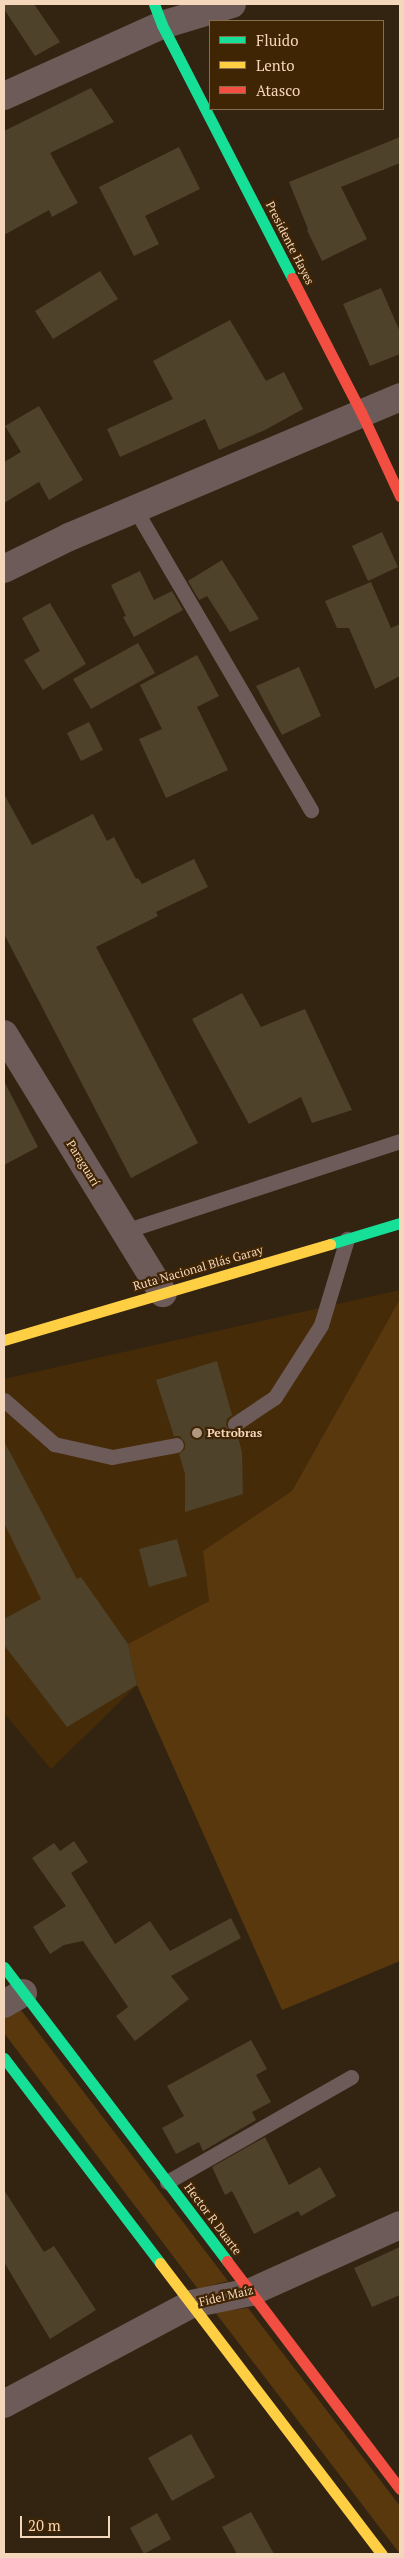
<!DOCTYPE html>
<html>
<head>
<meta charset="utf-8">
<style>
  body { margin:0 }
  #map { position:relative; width:404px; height:2558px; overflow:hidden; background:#332412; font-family:"PT Serif",serif }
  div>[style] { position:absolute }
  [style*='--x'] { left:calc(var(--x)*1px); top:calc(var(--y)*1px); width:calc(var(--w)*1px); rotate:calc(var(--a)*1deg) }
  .built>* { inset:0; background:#462b08 }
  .green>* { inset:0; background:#5a380e }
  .building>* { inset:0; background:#4e422a }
  .lane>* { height:15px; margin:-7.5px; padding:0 7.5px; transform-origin:7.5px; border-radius:7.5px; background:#6d5b59 }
  .street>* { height:28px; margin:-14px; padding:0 14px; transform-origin:14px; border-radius:14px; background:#6d5b59 }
  .fast>* { height:11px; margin:-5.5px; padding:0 5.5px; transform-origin:5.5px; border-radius:5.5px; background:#16e098 }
  .slow>* { height:11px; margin:-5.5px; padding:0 5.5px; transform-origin:5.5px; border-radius:5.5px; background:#ffcf43 }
  .jam>* { height:11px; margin:-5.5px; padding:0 5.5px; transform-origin:5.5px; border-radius:5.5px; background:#f24e42 }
  .dots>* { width:14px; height:14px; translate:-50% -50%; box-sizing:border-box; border:2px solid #402505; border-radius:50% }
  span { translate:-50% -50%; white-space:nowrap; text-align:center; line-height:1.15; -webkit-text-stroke:4.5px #402505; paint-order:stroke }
  .street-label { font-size:12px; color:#f4d7bb }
  .poi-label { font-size:12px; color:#f4d7bb; font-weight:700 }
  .left { translate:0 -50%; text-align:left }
  .frame { position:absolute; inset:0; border:5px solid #f4d7bb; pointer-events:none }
  .legend { position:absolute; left:209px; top:20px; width:175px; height:90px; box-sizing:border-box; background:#402505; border:1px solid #886c4e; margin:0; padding:6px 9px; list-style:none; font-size:15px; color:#f4d7bb }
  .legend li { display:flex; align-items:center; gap:10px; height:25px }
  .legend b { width:25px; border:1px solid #886c4e }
  .scale { position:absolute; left:20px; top:2516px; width:90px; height:22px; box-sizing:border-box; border:2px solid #f4d7bb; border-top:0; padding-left:6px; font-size:15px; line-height:18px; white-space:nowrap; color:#f4d7bb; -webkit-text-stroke:4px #402505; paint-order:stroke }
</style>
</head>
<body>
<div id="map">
  <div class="built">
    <i style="clip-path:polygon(400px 1290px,400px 1299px,292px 1491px,203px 1551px,209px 1601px,128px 1644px,137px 1685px,51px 1769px,4px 1713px,4px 1379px)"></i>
  </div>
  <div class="green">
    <i style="clip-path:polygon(400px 1299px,400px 1961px,282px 2010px,137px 1685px,128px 1644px,209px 1601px,203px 1551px,292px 1491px)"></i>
    <i style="clip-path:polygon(21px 2010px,228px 2281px,198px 2289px,4px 2033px,4px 2018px)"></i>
    <i style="clip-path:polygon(248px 2308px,400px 2506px,400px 2554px,215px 2312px)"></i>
  </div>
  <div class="building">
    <i style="clip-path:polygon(4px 4px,34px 4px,60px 42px,35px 56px,4px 9px)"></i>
    <i style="clip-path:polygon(91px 88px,114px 122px,50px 153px,78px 203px,52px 217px,49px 210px,4px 235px,4px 131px)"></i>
    <i style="clip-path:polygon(400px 137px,400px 163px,341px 187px,367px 239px,322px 261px,307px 230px,308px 229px,289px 182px)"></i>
    <i style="clip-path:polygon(179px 147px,200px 189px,145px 216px,159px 244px,134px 256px,99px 187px)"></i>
    <i style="clip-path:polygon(100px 271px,118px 299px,53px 339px,35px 311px)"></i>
    <i style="clip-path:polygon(381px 288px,400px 332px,400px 354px,370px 366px,343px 304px)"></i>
    <i style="clip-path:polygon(230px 320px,266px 381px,284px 372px,303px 409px,265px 430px,219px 450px,205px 419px,120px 457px,107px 429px,173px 399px,153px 361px)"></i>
    <i style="clip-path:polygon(39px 406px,83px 480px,49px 500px,39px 482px,4px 503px,4px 462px,21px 452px,5px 426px)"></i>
    <i style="clip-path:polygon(382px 532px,398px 567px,368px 581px,352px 546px)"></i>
    <i style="clip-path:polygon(222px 560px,259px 619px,230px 632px,207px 596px,199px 600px,188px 581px)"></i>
    <i style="clip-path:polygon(140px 571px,154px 600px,172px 591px,183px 610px,134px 637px,123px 617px,126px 616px,111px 585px)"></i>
    <i style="clip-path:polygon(371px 582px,391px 628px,400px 624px,400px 676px,375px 689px,349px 628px,337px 628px,325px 601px)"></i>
    <i style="clip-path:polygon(50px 603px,86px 664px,43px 690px,24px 660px,40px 651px,22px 618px)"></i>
    <i style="clip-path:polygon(138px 643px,155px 673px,91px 709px,73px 679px)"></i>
    <i style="clip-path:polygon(197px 655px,219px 696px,197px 707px,228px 770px,166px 798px,139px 739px,162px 729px,140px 685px)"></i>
    <i style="clip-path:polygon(299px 667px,321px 716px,282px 735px,256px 686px)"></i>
    <i style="clip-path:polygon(89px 722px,103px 750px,81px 761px,67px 733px)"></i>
    <i style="clip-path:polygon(4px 794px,32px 845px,93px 814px,107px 841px,114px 837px,136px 879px,138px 878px,142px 884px,194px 859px,208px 887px,156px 912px,158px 916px,96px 947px,198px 1143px,131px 1178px,4px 934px)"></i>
    <i style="clip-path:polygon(242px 993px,261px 1027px,305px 1009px,352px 1110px,312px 1123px,301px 1097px,249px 1124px,192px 1019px)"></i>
    <i style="clip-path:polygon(4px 1081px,38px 1147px,4px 1165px)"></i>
    <i style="clip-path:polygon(217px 1361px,232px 1415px,227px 1419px,226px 1425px,230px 1432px,237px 1433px,242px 1452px,243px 1494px,185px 1512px,185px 1474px,179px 1454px,185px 1449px,185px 1443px,180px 1436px,174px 1436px,156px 1380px)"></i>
    <i style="clip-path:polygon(4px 1441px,77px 1579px,81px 1577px,128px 1644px,137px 1685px,67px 1727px,4px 1645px,4px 1619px,41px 1599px,4px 1523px)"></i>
    <i style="clip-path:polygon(177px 1539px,187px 1576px,149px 1587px,139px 1549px)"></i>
    <i style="clip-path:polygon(74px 1841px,88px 1862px,71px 1873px,115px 1944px,150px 1921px,170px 1951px,231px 1918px,241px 1938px,171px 1976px,189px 1999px,135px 2041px,116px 2016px,128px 2007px,83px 1941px,64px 1945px,50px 1954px,33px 1927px,66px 1906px,32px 1858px,54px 1843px,60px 1851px)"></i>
    <i style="clip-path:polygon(251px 2040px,267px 2069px,256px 2075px,271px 2102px,252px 2112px,256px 2120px,203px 2151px,199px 2142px,176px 2154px,162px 2128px,184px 2116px,167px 2086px)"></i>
    <i style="clip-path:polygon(265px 2137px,289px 2185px,320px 2167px,336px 2196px,301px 2216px,298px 2211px,254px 2234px,232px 2191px,225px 2195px,212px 2167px)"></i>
    <i style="clip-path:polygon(4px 2190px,44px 2252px,54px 2246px,96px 2310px,50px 2339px,4px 2262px)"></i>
    <i style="clip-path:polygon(400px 2247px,400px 2295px,372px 2307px,354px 2268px)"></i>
    <i style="clip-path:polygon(191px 2434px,215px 2477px,172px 2501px,148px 2458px)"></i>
    <i style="clip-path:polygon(251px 2512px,274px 2554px,237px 2554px,222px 2527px)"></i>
    <i style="clip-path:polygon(157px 2513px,171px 2539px,144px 2554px,130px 2528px)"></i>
  </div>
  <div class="lane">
    <i style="--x:135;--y:509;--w:349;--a:59.7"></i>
    <i style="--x:125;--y:1231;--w:289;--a:-18.1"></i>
    <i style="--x:4;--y:1400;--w:67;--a:41.3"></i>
    <i style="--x:54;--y:1444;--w:59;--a:12.6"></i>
    <i style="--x:112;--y:1457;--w:65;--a:-10.6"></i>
    <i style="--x:235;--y:1424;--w:48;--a:-34"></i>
    <i style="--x:275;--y:1397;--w:85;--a:-57.4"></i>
    <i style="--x:321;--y:1325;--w:90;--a:-73.2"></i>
    <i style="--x:167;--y:2182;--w:212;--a:-29.7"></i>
  </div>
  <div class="street">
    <i style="--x:4;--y:96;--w:173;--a:-24.2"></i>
    <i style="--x:162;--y:25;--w:73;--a:-16.7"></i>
    <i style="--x:4;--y:569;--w:72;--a:-26.2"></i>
    <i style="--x:69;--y:537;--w:359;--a:-22.9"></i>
    <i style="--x:4;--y:1034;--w:304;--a:58.5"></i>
    <i style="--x:4;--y:2004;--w:22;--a:-30"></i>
    <i style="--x:4;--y:2404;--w:212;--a:-28.1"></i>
    <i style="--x:191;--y:2304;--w:61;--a:-11.3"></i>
    <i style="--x:251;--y:2292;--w:163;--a:-24.2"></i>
  </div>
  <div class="fast">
    <i style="--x:154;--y:4;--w:22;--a:69"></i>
    <i style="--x:162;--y:25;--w:284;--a:62.8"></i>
    <i style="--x:330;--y:1244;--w:73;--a:-16.7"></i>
    <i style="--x:4;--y:1967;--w:369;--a:52.8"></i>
    <i style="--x:4;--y:2058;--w:258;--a:52.7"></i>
  </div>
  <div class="slow">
    <i style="--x:4;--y:1340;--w:340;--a:-16.4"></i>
    <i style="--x:160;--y:2263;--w:366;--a:52.7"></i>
  </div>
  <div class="jam">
    <i style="--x:292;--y:278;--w:151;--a:62.8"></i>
    <i style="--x:361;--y:412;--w:93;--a:65.1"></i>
    <i style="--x:227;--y:2261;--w:286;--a:52.8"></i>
  </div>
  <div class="dots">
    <i style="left:197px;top:1433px;background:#b09880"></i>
  </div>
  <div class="street-label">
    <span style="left:290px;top:243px;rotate:63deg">Presidente Hayes</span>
    <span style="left:83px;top:1163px;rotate:58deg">Paraguarí</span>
    <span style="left:198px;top:1268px;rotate:-16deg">Ruta Nacional Blás Garay</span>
    <span style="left:213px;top:2219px;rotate:53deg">Hector R Duarte</span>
    <span style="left:226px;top:2296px;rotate:-13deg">Fidel Maíz</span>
  </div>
  <div class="poi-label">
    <span class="left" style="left:207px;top:1433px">Petrobras</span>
  </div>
  <div class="frame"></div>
  <ul class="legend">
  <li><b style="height:6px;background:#16e098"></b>Fluido</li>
  <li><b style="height:6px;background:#ffcf43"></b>Lento</li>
  <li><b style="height:6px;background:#f24e42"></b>Atasco</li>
  </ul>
  <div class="scale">20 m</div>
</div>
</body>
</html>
